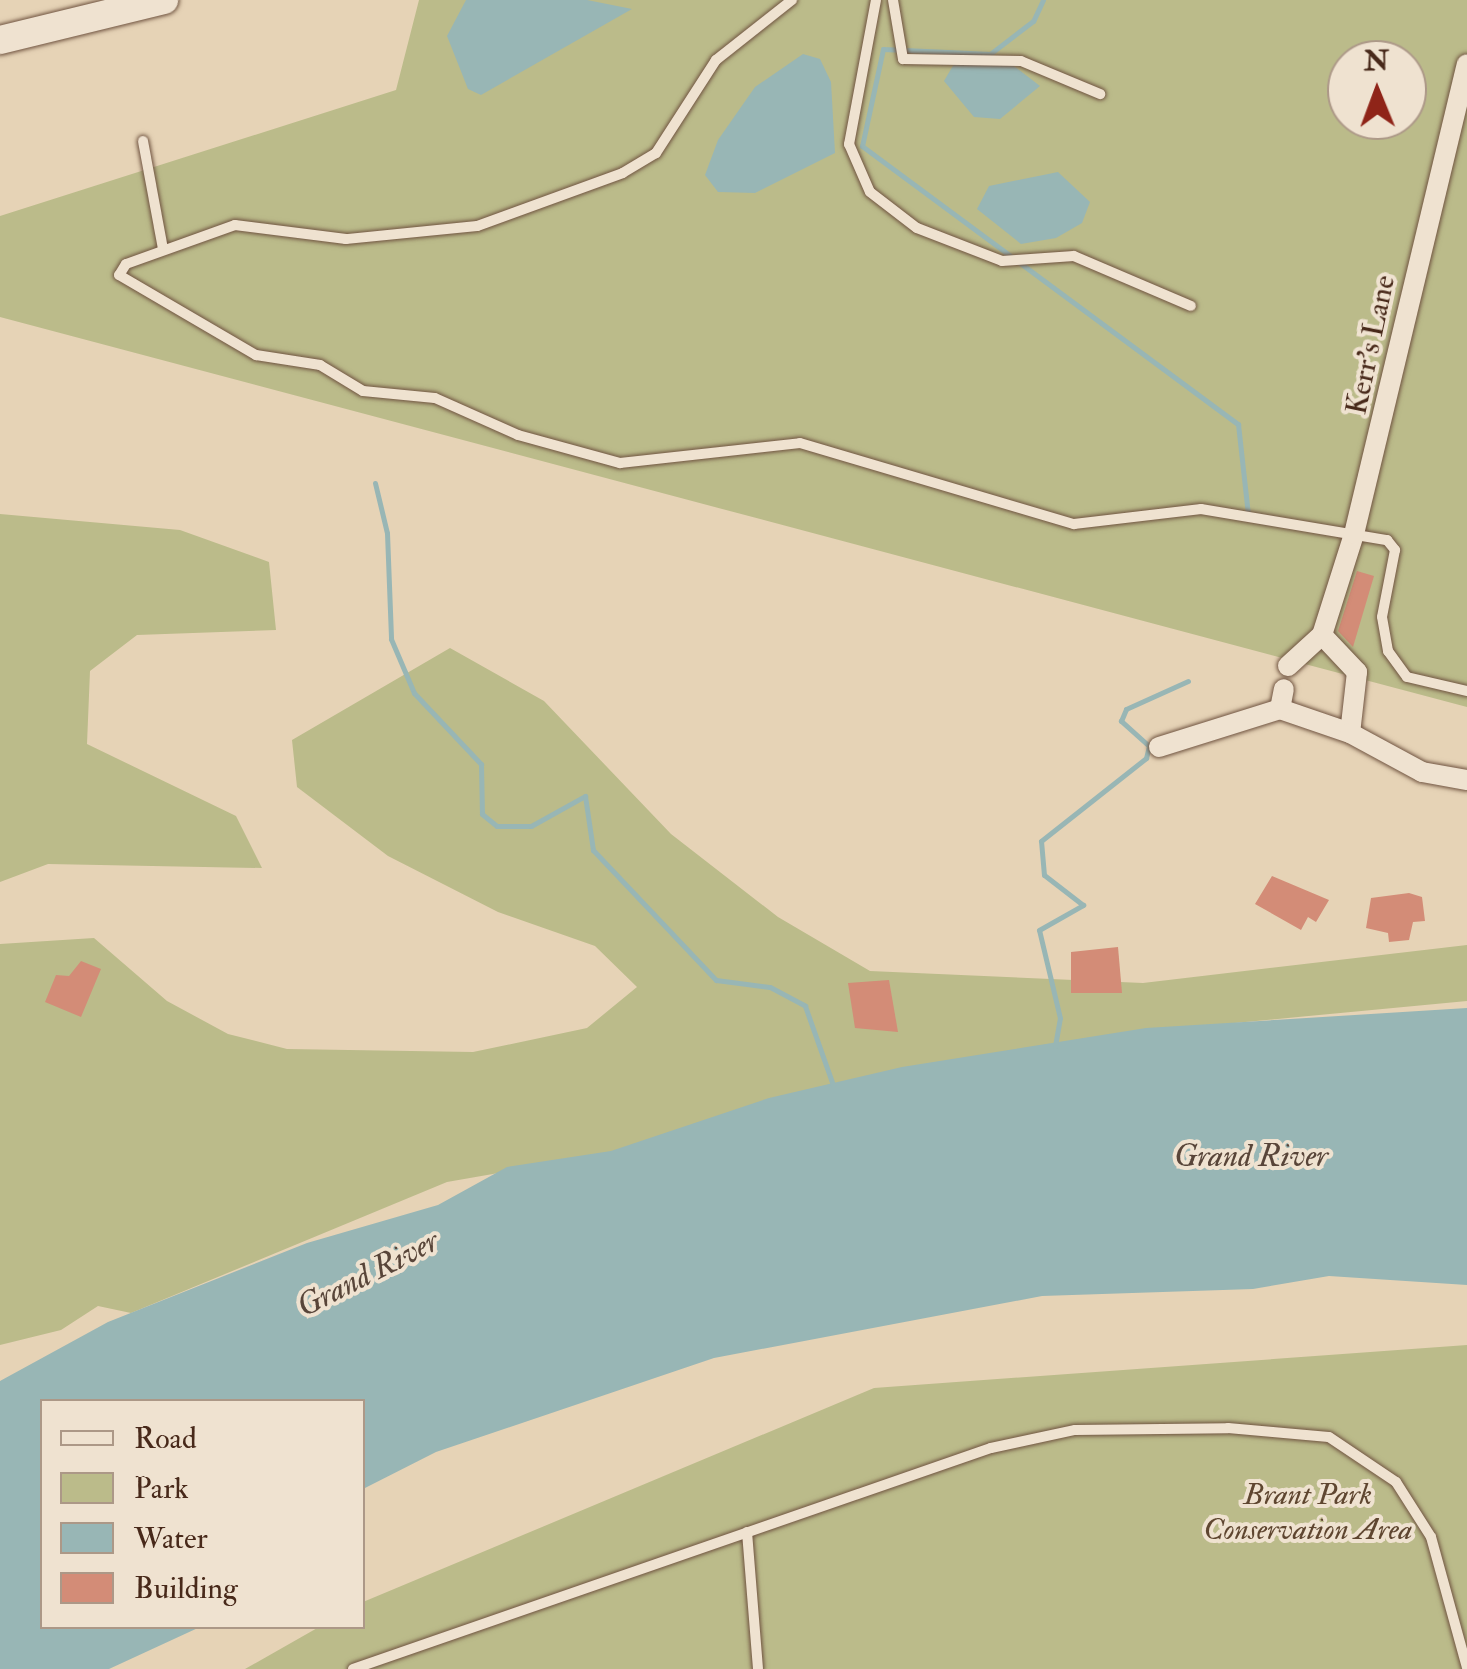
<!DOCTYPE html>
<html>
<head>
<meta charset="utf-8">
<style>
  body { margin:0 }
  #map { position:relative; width:1467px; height:1669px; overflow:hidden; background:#e6d3b6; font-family:"IM FELL Double Pica",serif }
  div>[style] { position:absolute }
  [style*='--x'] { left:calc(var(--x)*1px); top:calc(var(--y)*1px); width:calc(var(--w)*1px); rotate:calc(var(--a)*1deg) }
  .green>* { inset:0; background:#bbbb8a }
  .water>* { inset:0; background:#98b6b5 }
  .stream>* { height:5px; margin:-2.5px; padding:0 2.5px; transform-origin:2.5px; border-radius:2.5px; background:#98b6b5 }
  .building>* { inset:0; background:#d38c77 }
  .roads { filter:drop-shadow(0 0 2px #705441) drop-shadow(0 0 2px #705441) }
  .lane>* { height:10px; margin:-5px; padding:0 5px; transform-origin:5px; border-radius:5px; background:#efe2d0 }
  .street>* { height:20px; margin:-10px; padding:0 10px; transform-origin:10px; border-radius:10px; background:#efe2d0 }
  .secondary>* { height:28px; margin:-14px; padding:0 14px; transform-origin:14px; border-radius:14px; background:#efe2d0 }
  span { translate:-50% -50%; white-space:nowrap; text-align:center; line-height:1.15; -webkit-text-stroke:8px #efe2d0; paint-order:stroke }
  .street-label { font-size:30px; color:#48291a }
  .park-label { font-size:30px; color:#5f4630; font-style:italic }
  .water-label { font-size:32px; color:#584539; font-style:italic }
  .legend { position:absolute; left:40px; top:1399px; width:325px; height:230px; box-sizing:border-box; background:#efe2d0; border:2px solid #ac9887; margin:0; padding:12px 18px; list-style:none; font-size:30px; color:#48291a }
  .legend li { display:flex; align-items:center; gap:20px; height:50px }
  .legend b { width:50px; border:2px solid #ac9887 }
  .north { position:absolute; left:1327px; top:40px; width:100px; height:100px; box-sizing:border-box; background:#efe2d0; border:2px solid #ac9887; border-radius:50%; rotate:359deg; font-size:28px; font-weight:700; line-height:40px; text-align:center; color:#48291a }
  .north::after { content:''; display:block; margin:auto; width:35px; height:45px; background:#8f2418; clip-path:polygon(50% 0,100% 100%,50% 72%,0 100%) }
</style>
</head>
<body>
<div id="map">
  <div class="green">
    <i style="clip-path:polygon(evenodd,419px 0,1467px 0,1467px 707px,0 317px,0 216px,396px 90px,419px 0,1347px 60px,1407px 60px,1407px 120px,1347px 120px,1347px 60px)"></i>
    <i style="clip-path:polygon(0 514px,180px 530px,269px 562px,276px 630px,137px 635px,90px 671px,87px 744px,236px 816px,262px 868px,48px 864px,0 882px)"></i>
    <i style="clip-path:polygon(450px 648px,544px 701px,671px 834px,778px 917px,870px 971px,1143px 983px,1467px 945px,1467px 1001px,1203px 1026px,830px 1088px,629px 1150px,447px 1182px,131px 1313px,98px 1306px,61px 1330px,0 1345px,0 944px,94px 938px,167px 1001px,228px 1034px,287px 1049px,473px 1052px,587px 1028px,637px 987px,595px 946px,498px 912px,388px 856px,297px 787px,292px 740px)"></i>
    <i style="clip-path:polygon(1467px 1345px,1467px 1669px,245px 1669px,319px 1627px,362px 1626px,363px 1602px,874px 1388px)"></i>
  </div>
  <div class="water">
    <i style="clip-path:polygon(466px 0,587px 0,632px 9px,481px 95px,468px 89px,447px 36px)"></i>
    <i style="clip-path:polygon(803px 54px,820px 59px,831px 82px,835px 153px,755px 193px,718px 192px,705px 175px,718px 140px,755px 87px)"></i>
    <i style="clip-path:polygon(1010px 63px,1040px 86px,1000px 119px,974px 117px,944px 81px,954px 64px)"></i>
    <i style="clip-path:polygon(1058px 172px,1090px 202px,1082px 223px,1056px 238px,1021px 244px,977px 209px,989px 186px)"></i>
    <i style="clip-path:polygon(1467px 1008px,1467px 1285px,1329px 1276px,1253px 1289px,1042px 1296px,714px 1358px,436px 1452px,363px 1489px,362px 1402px,42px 1402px,42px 1626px,200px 1627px,109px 1669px,0 1669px,0 1381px,108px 1322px,307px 1243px,438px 1205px,507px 1167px,611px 1151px,769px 1098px,902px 1067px,1146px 1028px)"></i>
  </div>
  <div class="stream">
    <i style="--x:1043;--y:0;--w:23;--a:115"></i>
    <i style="--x:1033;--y:21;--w:54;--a:142.5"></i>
    <i style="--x:990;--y:54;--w:107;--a:-177.3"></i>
    <i style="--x:883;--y:49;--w:99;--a:102.2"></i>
    <i style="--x:862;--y:146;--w:468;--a:36.5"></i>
    <i style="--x:1238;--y:424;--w:91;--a:83.7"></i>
    <i style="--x:375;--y:483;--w:51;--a:76.5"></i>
    <i style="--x:387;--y:533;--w:106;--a:87.8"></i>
    <i style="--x:391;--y:639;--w:59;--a:66.9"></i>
    <i style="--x:414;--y:693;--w:98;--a:46.7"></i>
    <i style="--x:481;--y:764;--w:50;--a:88.9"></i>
    <i style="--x:482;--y:814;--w:19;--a:39"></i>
    <i style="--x:497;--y:826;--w:34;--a:0"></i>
    <i style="--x:531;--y:826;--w:62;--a:-29.1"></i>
    <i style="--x:585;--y:796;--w:55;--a:81.6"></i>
    <i style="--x:593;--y:850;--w:179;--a:46.6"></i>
    <i style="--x:716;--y:980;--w:54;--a:7.4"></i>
    <i style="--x:770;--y:987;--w:40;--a:28"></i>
    <i style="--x:805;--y:1006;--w:84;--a:70.5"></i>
    <i style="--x:1055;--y:1046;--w:28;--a:-80"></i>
    <i style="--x:1060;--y:1018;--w:90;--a:-103.4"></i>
    <i style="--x:1039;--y:930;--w:51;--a:-29.6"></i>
    <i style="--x:1083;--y:905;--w:49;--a:-142.4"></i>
    <i style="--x:1044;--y:875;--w:34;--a:-95"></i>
    <i style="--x:1041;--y:841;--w:134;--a:-38.3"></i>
    <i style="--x:1146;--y:758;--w:12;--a:-76"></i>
    <i style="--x:1149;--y:746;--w:38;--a:-138"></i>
    <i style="--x:1121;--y:721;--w:13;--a:-67"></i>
    <i style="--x:1126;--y:709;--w:68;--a:-24.3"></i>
  </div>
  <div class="building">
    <i style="clip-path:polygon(1357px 571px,1374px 576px,1353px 647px,1338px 631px)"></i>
    <i style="clip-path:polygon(1272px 876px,1329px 900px,1316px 922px,1308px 917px,1301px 930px,1255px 904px)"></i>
    <i style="clip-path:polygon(1409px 893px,1422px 897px,1425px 921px,1413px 922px,1409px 940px,1389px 942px,1388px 933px,1366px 928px,1371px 898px)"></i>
    <i style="clip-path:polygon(1118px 947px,1122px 993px,1071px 993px,1071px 952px)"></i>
    <i style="clip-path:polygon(81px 961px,101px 969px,81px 1017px,45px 1002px,56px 975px,69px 976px)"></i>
    <i style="clip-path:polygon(889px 980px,898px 1032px,855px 1028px,848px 983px)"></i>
  </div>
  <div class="roads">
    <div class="lane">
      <i style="--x:792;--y:0;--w:97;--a:141.7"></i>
      <i style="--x:716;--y:60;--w:111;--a:122.8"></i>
      <i style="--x:656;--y:153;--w:39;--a:149"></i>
      <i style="--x:623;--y:173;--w:155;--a:160"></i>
      <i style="--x:477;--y:226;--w:132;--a:174.3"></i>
      <i style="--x:346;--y:239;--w:112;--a:-172.8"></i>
      <i style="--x:235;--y:225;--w:116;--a:160.3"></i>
      <i style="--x:126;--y:264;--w:13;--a:122"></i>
      <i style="--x:119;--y:275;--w:159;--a:30.3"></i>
      <i style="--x:256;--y:355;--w:65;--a:8.9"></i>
      <i style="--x:320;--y:365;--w:50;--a:31.2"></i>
      <i style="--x:363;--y:391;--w:72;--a:5.6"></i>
      <i style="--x:435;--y:398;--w:91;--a:24"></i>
      <i style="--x:518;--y:435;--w:106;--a:15.4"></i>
      <i style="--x:620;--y:463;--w:181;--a:-6.3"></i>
      <i style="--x:800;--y:443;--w:286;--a:16.5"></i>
      <i style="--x:1074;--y:524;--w:128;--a:-6.7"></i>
      <i style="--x:1201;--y:509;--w:189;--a:9.5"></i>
      <i style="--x:1387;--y:540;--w:13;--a:51"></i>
      <i style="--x:1395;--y:550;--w:68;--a:101"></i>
      <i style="--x:1382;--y:617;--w:35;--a:80"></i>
      <i style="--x:1388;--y:651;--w:32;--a:54"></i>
      <i style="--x:1407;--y:677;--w:62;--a:13.1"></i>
      <i style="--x:876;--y:0;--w:147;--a:100.6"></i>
      <i style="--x:849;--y:144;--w:52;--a:66.4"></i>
      <i style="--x:870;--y:192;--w:59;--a:37.5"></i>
      <i style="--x:917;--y:228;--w:91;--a:21.2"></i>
      <i style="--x:1002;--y:261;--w:72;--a:-4"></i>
      <i style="--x:1074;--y:256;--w:127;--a:23.1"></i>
      <i style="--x:893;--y:0;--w:60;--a:80.4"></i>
      <i style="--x:903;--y:59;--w:118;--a:1"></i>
      <i style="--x:1021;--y:61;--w:86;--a:22.7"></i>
      <i style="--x:143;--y:141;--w:110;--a:79.5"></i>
      <i style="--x:747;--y:1532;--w:137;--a:85.4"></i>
      <i style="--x:353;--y:1669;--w:675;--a:-19.11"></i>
      <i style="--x:991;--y:1448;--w:86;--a:-12.1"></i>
      <i style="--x:1075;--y:1430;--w:153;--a:-0.7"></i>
      <i style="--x:1228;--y:1428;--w:101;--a:5.1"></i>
      <i style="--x:1329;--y:1437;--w:81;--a:33.9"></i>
      <i style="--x:1396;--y:1482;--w:65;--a:57.5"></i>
      <i style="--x:1431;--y:1537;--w:136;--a:74.6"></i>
    </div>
    <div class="street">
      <i style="--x:1322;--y:635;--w:51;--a:46.6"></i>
      <i style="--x:1357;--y:672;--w:61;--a:96.5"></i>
      <i style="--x:1288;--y:666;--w:46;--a:-42.4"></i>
      <i style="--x:1322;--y:635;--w:106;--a:-72.4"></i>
      <i style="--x:1354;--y:534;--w:483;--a:-76.5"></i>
      <i style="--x:1280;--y:709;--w:74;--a:18.9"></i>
      <i style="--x:1350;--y:733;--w:82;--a:28.4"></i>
      <i style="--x:1422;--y:772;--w:46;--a:10.1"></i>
      <i style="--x:1159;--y:747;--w:127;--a:-17.4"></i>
      <i style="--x:1280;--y:709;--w:20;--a:-79"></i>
    </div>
    <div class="secondary">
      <i style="--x:0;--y:40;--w:169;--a:-13.7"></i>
    </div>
  </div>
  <div class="street-label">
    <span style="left:1371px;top:345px;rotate:-78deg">Kerr's Lane</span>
  </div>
  <div class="park-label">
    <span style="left:1308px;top:1512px">Brant Park<br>Conservation Area</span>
  </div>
  <div class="water-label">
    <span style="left:1251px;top:1156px">Grand River</span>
    <span style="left:368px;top:1274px;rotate:-27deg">Grand River</span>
  </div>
  <ul class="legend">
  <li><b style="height:12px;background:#efe2d0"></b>Road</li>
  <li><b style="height:28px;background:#bbbb8a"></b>Park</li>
  <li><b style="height:28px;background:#98b6b5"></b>Water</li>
  <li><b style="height:28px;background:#d38c77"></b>Building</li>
  </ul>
  <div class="north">N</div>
</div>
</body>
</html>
